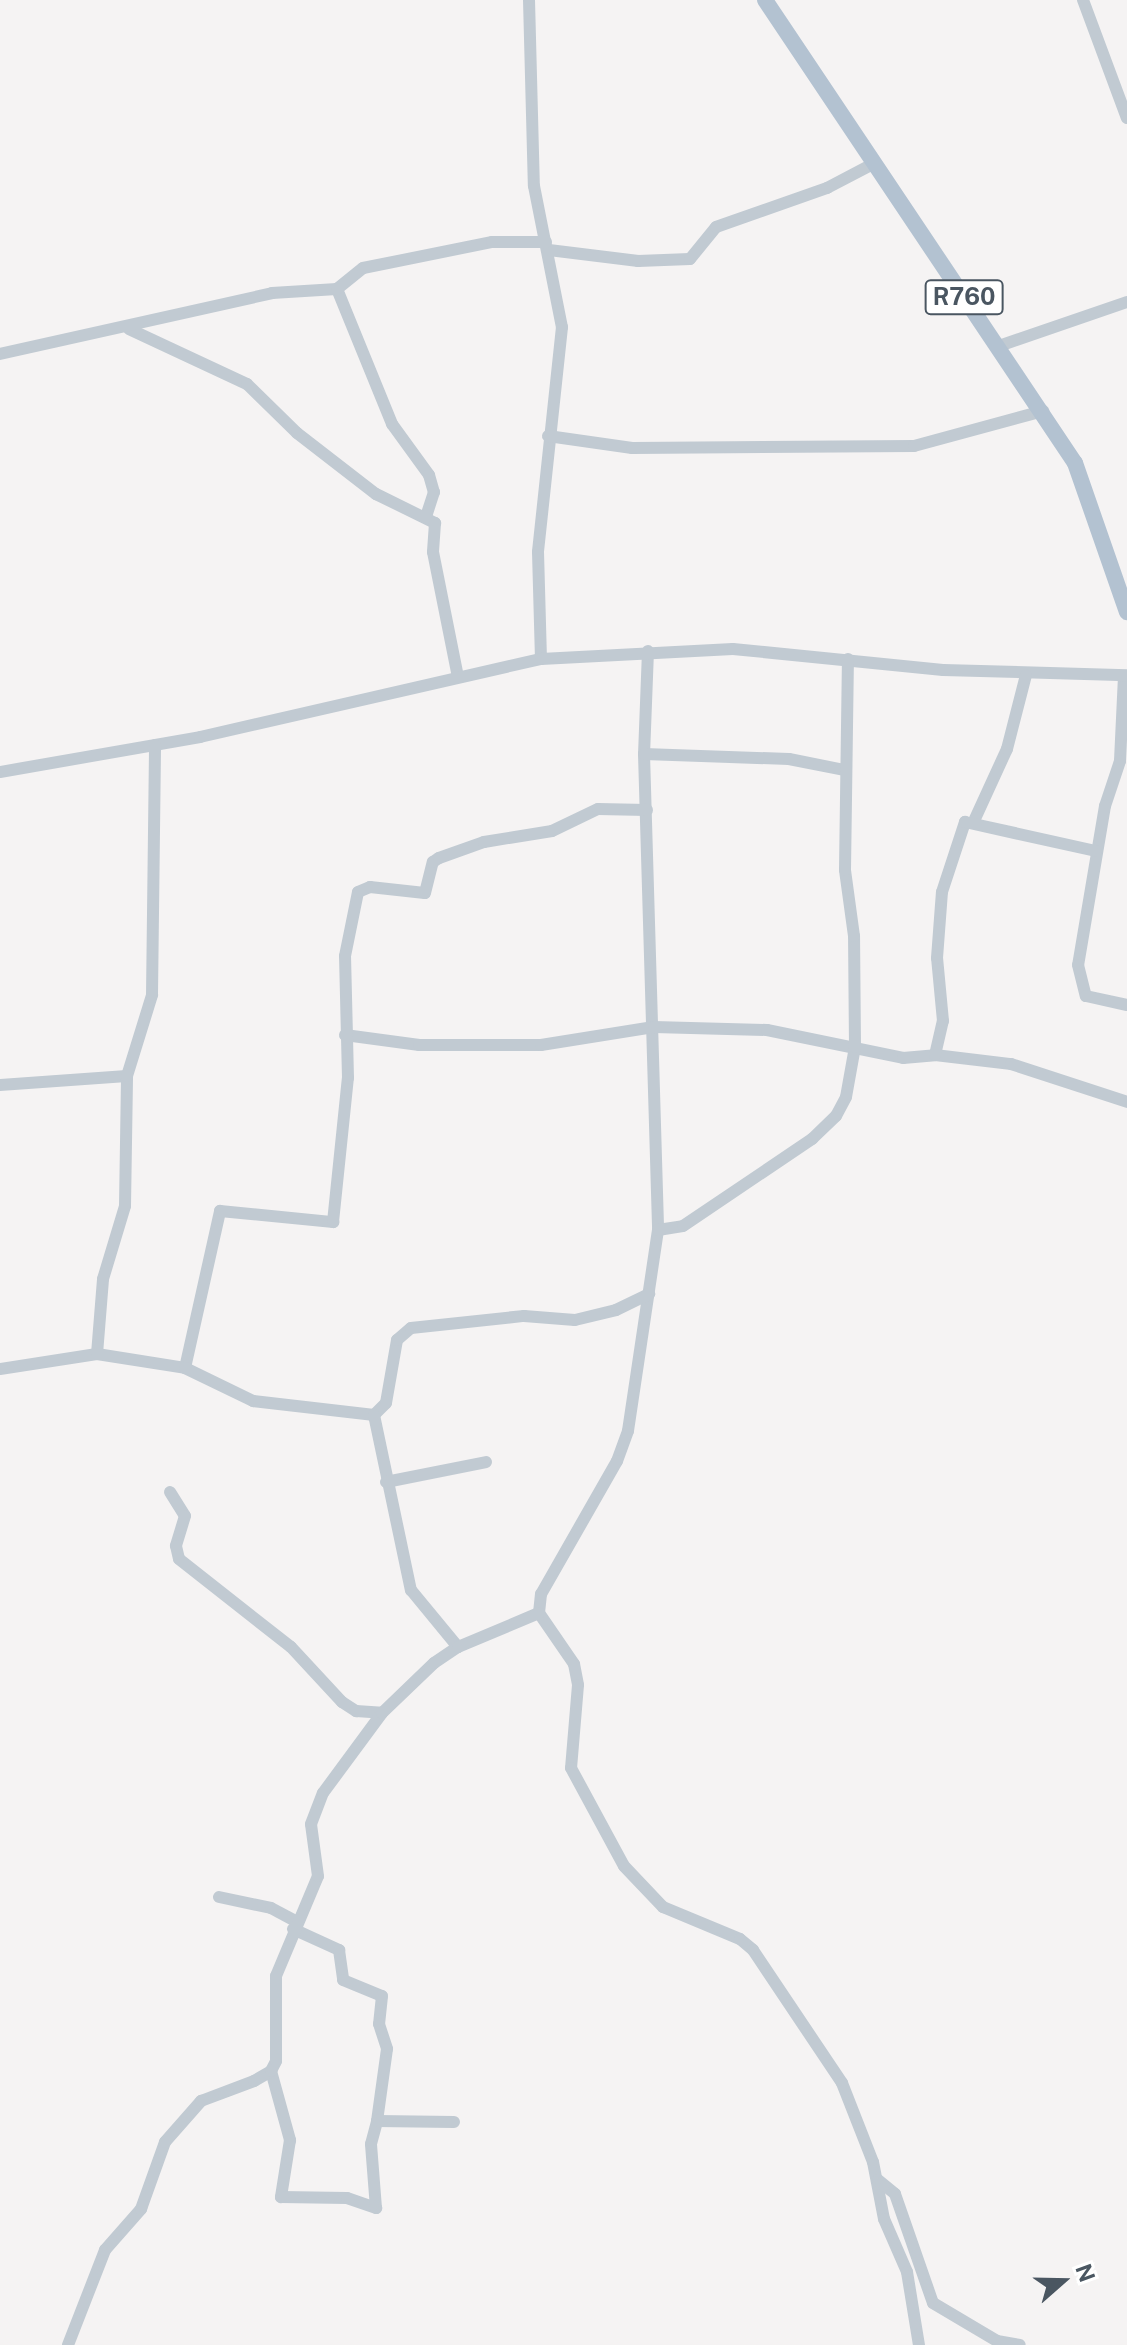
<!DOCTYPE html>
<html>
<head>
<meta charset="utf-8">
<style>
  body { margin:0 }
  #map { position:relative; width:1127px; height:2345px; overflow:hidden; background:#f5f3f3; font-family:"Public Sans",sans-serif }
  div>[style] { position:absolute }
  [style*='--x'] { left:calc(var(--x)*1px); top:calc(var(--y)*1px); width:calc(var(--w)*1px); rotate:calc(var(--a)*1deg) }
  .minor>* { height:12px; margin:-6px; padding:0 6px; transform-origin:6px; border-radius:6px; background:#c1cad2 }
  .major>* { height:16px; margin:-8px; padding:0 8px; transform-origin:8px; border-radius:8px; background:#b3c2d1 }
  span { translate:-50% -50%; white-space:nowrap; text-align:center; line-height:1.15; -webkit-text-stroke:6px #fff; paint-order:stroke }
  .shield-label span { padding:2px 6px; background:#fff; border:2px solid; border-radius:6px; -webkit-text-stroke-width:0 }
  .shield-label { font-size:24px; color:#4a5661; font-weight:700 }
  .north { position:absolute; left:1023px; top:2241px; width:80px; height:80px; -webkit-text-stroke:6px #fff; paint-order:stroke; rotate:70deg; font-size:22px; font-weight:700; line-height:32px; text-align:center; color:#4a5661 }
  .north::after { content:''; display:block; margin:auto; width:28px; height:36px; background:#4a5661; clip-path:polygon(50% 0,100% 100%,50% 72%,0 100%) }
</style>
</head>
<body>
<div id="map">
  <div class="minor">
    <i style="--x:529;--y:0;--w:186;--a:88.5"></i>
    <i style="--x:534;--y:186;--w:144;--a:78.8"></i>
    <i style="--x:562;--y:327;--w:226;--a:96.1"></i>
    <i style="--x:538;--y:552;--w:107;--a:88.4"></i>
    <i style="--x:1083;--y:0;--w:126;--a:69.6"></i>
    <i style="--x:549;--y:250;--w:90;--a:7"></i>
    <i style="--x:638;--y:261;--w:52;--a:-2.2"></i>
    <i style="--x:690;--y:259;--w:41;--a:-50.9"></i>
    <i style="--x:716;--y:227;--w:118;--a:-19.4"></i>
    <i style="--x:827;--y:188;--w:52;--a:-27.6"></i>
    <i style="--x:337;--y:289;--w:146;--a:67.8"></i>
    <i style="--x:392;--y:424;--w:63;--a:54"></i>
    <i style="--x:429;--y:475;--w:18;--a:74"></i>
    <i style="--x:434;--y:492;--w:25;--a:108"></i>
    <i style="--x:129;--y:329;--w:130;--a:25"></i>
    <i style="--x:247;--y:384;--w:70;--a:44.4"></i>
    <i style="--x:297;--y:433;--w:100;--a:37.7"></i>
    <i style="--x:376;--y:494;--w:66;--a:26.2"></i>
    <i style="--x:435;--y:523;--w:29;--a:94"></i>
    <i style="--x:433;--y:552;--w:127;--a:78.7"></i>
    <i style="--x:999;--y:346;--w:135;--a:-19"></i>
    <i style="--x:0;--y:354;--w:279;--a:-12.6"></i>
    <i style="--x:272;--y:293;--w:65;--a:-3.5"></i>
    <i style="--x:337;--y:289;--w:33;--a:-39"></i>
    <i style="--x:363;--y:268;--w:132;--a:-11.4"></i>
    <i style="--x:492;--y:242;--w:54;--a:0"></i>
    <i style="--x:548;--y:436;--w:85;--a:8.1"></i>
    <i style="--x:632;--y:448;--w:282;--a:-0.4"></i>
    <i style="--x:914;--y:446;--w:134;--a:-15.2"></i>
    <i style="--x:648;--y:651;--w:103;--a:92.2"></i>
    <i style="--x:644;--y:754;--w:476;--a:88.3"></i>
    <i style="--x:658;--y:1230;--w:203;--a:98.5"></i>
    <i style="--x:628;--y:1431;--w:32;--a:110"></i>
    <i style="--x:617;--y:1461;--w:153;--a:119.7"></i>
    <i style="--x:541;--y:1594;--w:19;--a:96"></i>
    <i style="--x:539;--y:1613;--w:62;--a:55.5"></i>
    <i style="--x:574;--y:1664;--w:21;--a:79"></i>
    <i style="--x:578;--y:1685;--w:83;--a:94.8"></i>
    <i style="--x:571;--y:1768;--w:111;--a:61.6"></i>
    <i style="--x:624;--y:1866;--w:57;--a:46.4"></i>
    <i style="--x:663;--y:1907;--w:83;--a:22.6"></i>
    <i style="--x:740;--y:1939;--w:17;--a:40"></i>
    <i style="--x:753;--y:1950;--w:160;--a:56.2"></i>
    <i style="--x:842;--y:2083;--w:85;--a:68.6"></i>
    <i style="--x:873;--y:2162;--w:58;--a:79.1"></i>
    <i style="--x:884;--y:2219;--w:58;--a:66.5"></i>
    <i style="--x:907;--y:2272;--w:74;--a:80.7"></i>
    <i style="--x:1124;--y:676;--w:85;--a:92.7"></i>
    <i style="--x:1120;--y:761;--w:47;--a:108.4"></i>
    <i style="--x:1105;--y:806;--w:161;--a:99.6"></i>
    <i style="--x:1078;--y:965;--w:32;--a:76"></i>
    <i style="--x:1086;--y:996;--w:42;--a:12.4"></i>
    <i style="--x:644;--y:754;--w:145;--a:2"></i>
    <i style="--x:789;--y:759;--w:56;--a:11.3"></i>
    <i style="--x:0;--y:772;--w:203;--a:-9.9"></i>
    <i style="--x:200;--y:737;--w:350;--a:-12.9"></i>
    <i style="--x:541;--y:659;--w:192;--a:-3"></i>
    <i style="--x:733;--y:649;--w:211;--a:5.7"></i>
    <i style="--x:943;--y:670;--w:184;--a:1.6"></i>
    <i style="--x:974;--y:821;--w:79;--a:-65.4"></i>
    <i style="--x:1007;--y:749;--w:76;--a:-75.6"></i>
    <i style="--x:345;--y:1035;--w:75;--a:7.7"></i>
    <i style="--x:419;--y:1045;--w:122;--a:0"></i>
    <i style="--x:541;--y:1045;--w:114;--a:-9.1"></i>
    <i style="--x:654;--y:1027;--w:113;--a:1.5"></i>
    <i style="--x:767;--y:1030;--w:139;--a:11.6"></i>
    <i style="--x:903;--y:1058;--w:32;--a:-5"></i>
    <i style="--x:935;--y:1055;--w:77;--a:6.8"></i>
    <i style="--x:1011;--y:1064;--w:122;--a:18.1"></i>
    <i style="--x:935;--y:1055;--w:35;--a:-77"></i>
    <i style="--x:943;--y:1021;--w:63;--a:-95.4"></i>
    <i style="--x:937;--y:958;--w:66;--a:-85.7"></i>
    <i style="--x:942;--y:892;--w:74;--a:-71.8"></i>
    <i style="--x:965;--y:822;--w:134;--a:12.5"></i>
    <i style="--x:0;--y:1085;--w:127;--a:-4.1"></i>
    <i style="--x:658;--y:1230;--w:25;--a:-9"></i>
    <i style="--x:683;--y:1226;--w:156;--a:-34"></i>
    <i style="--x:812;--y:1139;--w:33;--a:-44"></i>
    <i style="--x:836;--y:1116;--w:21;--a:-62"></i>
    <i style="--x:846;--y:1097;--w:51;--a:-79.8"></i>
    <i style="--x:855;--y:1047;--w:111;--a:-90.5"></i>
    <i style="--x:854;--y:936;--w:67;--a:-97.8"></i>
    <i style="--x:845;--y:870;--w:211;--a:-89.2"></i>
    <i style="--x:97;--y:1354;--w:75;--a:-85.4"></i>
    <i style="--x:103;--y:1279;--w:76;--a:-73.2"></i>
    <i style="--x:125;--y:1206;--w:130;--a:-89.1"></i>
    <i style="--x:127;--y:1076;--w:85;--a:-72.8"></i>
    <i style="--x:152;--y:995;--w:250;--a:-89.3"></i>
    <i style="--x:185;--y:1368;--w:161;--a:-77.4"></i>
    <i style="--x:220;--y:1211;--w:114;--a:5.6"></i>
    <i style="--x:333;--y:1222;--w:145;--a:-84.1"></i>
    <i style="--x:348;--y:1078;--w:122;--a:-91.4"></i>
    <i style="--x:345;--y:956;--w:65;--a:-78.5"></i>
    <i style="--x:358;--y:892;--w:13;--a:-23"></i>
    <i style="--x:370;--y:887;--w:55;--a:6.2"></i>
    <i style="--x:425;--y:893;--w:32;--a:-76"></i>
    <i style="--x:433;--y:862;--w:7;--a:-34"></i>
    <i style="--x:439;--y:858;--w:48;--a:-19.6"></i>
    <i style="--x:484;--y:842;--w:69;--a:-9.2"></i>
    <i style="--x:552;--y:831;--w:51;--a:-25.6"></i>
    <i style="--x:598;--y:809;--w:49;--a:1.2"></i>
    <i style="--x:0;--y:1369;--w:98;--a:-8.8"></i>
    <i style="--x:97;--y:1354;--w:89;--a:9"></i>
    <i style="--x:185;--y:1368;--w:76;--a:25.9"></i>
    <i style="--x:253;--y:1401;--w:122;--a:6.6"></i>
    <i style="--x:374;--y:1415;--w:17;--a:-45"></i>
    <i style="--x:386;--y:1403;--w:64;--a:-80.1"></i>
    <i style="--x:397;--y:1340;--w:18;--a:-41"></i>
    <i style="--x:411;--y:1328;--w:114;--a:-6.1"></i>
    <i style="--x:524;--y:1316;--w:51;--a:4.5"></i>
    <i style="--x:575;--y:1320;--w:42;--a:-13.7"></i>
    <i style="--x:616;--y:1310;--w:37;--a:-26"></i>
    <i style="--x:374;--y:1415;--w:179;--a:78.1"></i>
    <i style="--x:411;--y:1590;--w:74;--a:50.5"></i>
    <i style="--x:386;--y:1482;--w:102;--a:-11.3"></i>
    <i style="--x:170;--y:1492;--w:28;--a:58"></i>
    <i style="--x:185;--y:1516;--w:31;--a:107"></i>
    <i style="--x:176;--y:1546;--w:13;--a:77"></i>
    <i style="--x:179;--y:1559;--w:142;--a:38.2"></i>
    <i style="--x:291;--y:1647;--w:75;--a:47.2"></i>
    <i style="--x:342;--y:1702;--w:17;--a:33"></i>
    <i style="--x:356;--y:1711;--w:26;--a:4"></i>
    <i style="--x:219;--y:1897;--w:53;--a:11.9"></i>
    <i style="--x:271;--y:1908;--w:30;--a:28"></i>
    <i style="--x:293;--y:1929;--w:51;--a:24.5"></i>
    <i style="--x:339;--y:1950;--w:30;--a:82"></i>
    <i style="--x:343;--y:1980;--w:42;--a:22.3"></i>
    <i style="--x:382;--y:1996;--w:28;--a:96"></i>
    <i style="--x:379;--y:2024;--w:26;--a:72"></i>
    <i style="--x:387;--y:2049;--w:73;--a:97.9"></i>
    <i style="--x:271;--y:2071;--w:72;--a:74.6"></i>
    <i style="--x:290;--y:2140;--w:58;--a:99"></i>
    <i style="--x:281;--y:2197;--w:66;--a:0.9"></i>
    <i style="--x:347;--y:2198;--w:31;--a:19"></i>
    <i style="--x:878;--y:2180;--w:22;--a:39"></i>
    <i style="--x:895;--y:2194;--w:115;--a:70.8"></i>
    <i style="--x:933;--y:2303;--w:74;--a:30.7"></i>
    <i style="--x:997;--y:2341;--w:23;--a:10"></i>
    <i style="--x:376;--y:2208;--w:64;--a:-94.5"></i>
    <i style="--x:371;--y:2144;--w:24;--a:-75"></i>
    <i style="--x:377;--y:2121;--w:77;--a:0.7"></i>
    <i style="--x:68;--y:2345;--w:102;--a:-68.7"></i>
    <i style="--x:105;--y:2250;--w:55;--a:-48.7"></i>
    <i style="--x:141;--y:2209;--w:71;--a:-70.3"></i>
    <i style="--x:165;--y:2142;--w:55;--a:-48.7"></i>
    <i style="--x:201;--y:2101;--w:57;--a:-20.7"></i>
    <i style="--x:254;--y:2081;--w:20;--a:-30"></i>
    <i style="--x:271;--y:2071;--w:11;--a:-63"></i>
    <i style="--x:276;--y:2061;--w:85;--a:-90"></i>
    <i style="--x:276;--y:1976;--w:108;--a:-67.2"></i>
    <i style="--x:318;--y:1876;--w:52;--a:-97.7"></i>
    <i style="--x:311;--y:1824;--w:33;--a:-69"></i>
    <i style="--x:323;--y:1793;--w:99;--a:-53.6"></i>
    <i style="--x:382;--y:1713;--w:72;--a:-43.9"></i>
    <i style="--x:434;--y:1663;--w:29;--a:-34"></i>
    <i style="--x:458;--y:1647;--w:88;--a:-22.8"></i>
  </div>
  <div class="major">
    <i style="--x:765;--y:0;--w:557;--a:56.2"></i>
    <i style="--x:1075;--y:463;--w:158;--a:70.8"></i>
  </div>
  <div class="shield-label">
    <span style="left:964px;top:297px">R760</span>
  </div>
  <div class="north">N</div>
</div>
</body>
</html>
